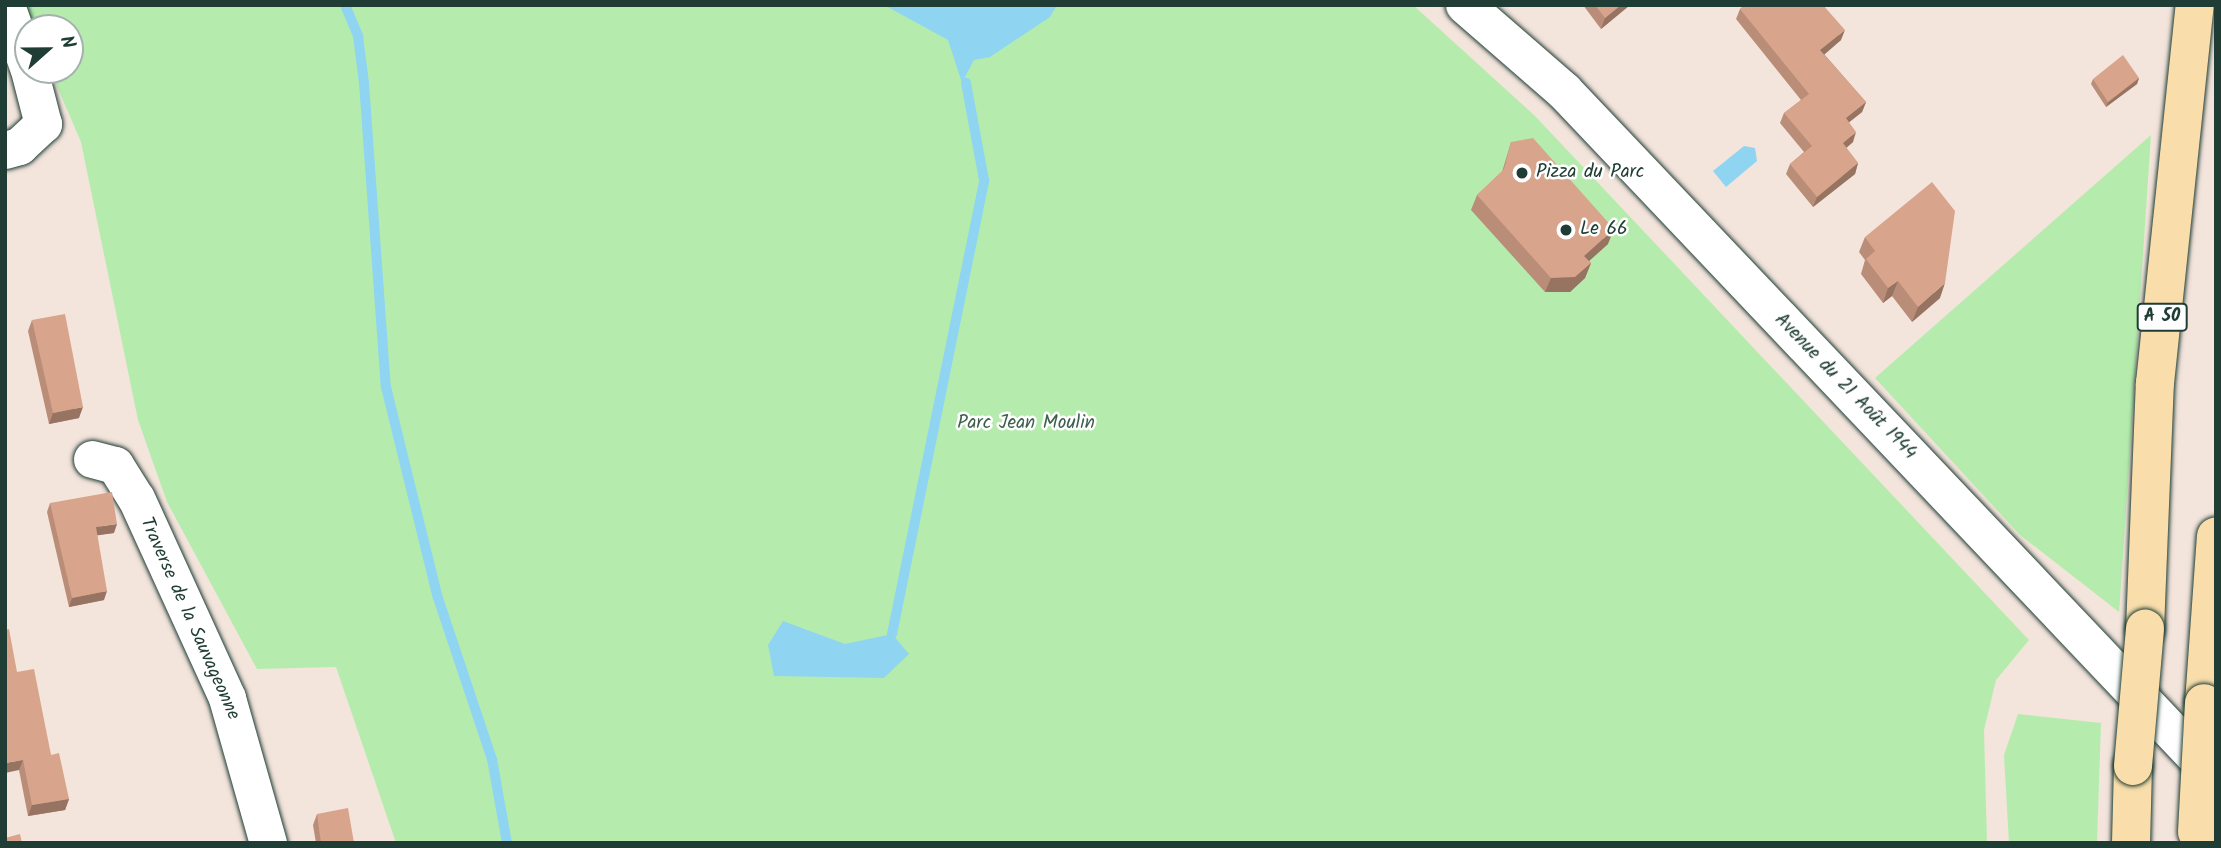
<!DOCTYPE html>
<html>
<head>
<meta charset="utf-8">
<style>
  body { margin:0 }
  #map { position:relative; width:2221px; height:848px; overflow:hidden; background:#f3e4dc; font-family:Kalam,sans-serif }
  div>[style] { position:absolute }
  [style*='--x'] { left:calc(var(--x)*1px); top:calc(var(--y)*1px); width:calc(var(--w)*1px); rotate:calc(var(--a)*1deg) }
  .green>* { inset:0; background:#b5ecae }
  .water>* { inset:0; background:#8fd5f1 }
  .stream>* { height:10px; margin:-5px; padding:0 5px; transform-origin:5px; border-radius:5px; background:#8fd5f1 }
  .roads { filter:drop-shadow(0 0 2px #1f3d34) drop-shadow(0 0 2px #1f3d34) }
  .minor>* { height:37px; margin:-18.5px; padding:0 18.5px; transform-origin:18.5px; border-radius:18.5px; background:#fff }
  .secondary>* { height:38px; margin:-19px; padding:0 19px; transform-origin:19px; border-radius:19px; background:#fff }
  .motorway>* { height:38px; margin:-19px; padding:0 19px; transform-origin:19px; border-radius:19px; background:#f9deab }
  .bridges { filter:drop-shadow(0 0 2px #1f3d34) drop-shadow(0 0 2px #1f3d34) }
  .motorway-bridge>* { height:38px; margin:-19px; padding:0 19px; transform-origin:19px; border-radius:19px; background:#f9deab }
  .wall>* { inset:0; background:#ba8d78 }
  .shaded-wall>* { inset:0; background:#977362 }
  .building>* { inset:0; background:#d8a48c }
  .dots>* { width:19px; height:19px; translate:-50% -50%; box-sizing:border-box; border:4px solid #fff; border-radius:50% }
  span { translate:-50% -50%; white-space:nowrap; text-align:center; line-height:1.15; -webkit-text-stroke:5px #fff; paint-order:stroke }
  .shield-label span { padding:2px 5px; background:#fff; border:2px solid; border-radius:5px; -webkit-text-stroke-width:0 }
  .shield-label { font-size:18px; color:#1f3d34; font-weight:700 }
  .poi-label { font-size:19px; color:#1f3d34 }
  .left { translate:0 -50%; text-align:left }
  .street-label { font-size:19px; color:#1f3d34 }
  .park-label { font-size:19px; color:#3d604c }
  .frame { position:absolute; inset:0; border:7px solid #1f3d34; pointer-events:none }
  .north { position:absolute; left:14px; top:14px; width:70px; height:70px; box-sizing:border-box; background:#fff; border:2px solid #a5b1ae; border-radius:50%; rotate:69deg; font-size:19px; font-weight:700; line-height:28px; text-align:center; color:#1f3d34 }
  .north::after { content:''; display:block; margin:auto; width:24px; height:32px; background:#1f3d34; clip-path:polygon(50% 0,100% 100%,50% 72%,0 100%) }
</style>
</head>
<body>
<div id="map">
  <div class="green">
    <i style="clip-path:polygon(23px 5px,1413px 5px,1535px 116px,2029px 640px,1996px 680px,1984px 730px,1987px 843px,396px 843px,336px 667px,257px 669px,167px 502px,138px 420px,81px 142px,50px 70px,70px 70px,70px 28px,33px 28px)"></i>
    <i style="clip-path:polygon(2151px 135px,2120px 599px,2119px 612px,2020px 535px,1875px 378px)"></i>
    <i style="clip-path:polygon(2018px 714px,2101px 723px,2097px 843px,2009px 843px,2004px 755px)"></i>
  </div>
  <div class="water">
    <i style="clip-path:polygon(884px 5px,1057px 5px,1050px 17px,990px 57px,974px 60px,962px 83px,948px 40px)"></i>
    <i style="clip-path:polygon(1744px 146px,1755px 148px,1757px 161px,1726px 187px,1713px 171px)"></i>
    <i style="clip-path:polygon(783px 621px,845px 644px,892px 634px,909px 654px,884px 678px,774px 676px,768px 645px)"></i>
  </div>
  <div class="stream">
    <i style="--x:345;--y:5;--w:34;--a:67"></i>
    <i style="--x:358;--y:36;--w:47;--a:82.7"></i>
    <i style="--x:364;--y:83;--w:305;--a:85.9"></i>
    <i style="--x:386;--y:387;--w:217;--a:76.2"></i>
    <i style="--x:438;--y:598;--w:170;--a:71.5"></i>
    <i style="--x:492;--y:759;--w:85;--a:79.9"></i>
    <i style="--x:892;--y:634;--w:463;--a:-78.5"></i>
    <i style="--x:984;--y:180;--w:99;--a:-100.5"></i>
  </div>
  <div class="roads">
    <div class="minor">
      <i style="--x:6;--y:5;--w:66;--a:70.5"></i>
      <i style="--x:5;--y:150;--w:15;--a:-16"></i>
      <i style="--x:19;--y:146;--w:33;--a:-43"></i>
      <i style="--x:43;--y:124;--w:56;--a:-104.5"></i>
      <i style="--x:92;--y:459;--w:24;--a:15"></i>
      <i style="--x:115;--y:465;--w:39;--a:58"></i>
      <i style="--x:136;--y:498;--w:220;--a:65.5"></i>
      <i style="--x:227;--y:698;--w:151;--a:74.2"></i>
    </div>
    <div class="secondary">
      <i style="--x:1465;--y:5;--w:131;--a:41"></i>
      <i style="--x:1564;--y:91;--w:947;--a:46.5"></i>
    </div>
    <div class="motorway">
      <i style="--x:2145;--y:629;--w:246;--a:-87.7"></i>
      <i style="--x:2155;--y:383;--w:380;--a:-84"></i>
      <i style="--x:2204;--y:703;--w:167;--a:-85.9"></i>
      <i style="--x:2131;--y:843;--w:77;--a:-88.5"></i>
    </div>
  </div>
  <div class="bridges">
    <div class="motorway-bridge">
      <i style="--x:2133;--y:766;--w:138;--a:-85"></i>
      <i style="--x:2197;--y:832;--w:129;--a:-86.9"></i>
    </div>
  </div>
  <div class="wall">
    <i style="clip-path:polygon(1583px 5px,1630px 5px,1601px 29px)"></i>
    <i style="clip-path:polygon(1741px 5px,1823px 5px,1841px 40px,1824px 54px,1866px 102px,1862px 112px,1849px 122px,1853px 142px,1846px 148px,1858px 163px,1855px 174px,1813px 207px,1786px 174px,1790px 164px,1804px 152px,1780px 123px,1784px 113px,1801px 100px,1736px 19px,1740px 9px,1743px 7px)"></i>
    <i style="clip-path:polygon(2139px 78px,2137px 84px,2106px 107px,2091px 84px,2093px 79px)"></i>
    <i style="clip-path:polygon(1511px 142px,1608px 244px,1589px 261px,1591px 263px,1585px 278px,1570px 292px,1545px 292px,1471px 210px,1477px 195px,1502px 172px)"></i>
    <i style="clip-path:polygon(1865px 237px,1940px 298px,1912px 322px,1892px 296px,1883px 303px,1861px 274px,1865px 260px,1859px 252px)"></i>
    <i style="clip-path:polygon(32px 320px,79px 418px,49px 424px,28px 331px)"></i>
    <i style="clip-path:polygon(50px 503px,114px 533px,97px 535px,104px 600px,69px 607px,47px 512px)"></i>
    <i style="clip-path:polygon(17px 672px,69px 799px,65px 810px,28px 816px,19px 770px)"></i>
    <i style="clip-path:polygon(317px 814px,354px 843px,316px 843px,313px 825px)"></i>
  </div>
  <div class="shaded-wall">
    <i style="clip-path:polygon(1621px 5px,1630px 5px,1601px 29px,1605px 18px)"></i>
    <i style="clip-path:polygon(1845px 30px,1841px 40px,1817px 61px,1820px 50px)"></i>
    <i style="clip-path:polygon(2139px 78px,2137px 84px,2106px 107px,2108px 102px)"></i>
    <i style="clip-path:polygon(1866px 102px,1862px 112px,1842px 128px,1846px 118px)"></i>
    <i style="clip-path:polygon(1856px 132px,1853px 142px,1839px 154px,1843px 143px)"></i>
    <i style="clip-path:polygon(1858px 163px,1855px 174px,1813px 207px,1817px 197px)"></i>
    <i style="clip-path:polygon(1614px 229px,1608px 244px,1579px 270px,1584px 256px)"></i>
    <i style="clip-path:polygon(1591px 263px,1585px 278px,1570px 292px,1545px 292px,1551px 278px)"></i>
    <i style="clip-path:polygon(1898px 281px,1892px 296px,1883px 303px,1888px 288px)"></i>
    <i style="clip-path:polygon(1945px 283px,1940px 298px,1912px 322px,1918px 307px)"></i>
    <i style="clip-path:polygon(83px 407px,79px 418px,49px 424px,53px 413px)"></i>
    <i style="clip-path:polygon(117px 524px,114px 533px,93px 536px,96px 527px)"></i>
    <i style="clip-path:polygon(107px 591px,104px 600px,69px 607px,72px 598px)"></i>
    <i style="clip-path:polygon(23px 760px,19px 770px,5px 773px,5px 763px)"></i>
    <i style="clip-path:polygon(69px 799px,65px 810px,28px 816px,32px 805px)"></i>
  </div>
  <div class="building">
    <i style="clip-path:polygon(1595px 5px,1621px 5px,1605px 18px)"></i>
    <i style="clip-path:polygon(1744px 5px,1823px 5px,1845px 30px,1820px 50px,1866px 102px,1846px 118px,1856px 132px,1843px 143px,1858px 163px,1817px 197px,1790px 164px,1812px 146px,1784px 113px,1809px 94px,1740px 9px)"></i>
    <i style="clip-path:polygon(2123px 55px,2139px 78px,2108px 102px,2093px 79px)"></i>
    <i style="clip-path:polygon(1533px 138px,1614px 229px,1584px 256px,1591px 263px,1575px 277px,1551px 278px,1477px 195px,1504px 169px,1511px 142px)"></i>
    <i style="clip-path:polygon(1932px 182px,1955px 211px,1945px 283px,1918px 307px,1898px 281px,1888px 288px,1866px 259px,1875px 251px,1865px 237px)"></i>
    <i style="clip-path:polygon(65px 314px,83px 407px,53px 413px,32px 320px)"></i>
    <i style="clip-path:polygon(112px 492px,117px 524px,96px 527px,107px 591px,72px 598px,50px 503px)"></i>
    <i style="clip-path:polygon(9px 629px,17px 672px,34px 669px,51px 755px,59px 753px,69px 799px,32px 805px,23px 760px,5px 763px,5px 630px)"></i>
    <i style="clip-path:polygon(348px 808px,354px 843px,321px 843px,317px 814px)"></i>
    <i style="clip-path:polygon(20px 834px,22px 843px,5px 843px,5px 838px)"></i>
  </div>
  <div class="dots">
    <i style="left:1522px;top:173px;background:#1f3d34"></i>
    <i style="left:1566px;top:230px;background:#1f3d34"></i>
  </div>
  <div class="shield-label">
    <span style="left:2162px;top:317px">A 50</span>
  </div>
  <div class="poi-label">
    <span class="left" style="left:1536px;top:173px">Pizza du Parc</span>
    <span class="left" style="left:1580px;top:230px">Le 66</span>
  </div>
  <div class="street-label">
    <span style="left:1845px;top:387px;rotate:46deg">Avenue du 21 Août 1944</span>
    <span style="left:189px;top:619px;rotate:66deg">Traverse de la Sauvageonne</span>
  </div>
  <div class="park-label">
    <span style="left:1026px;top:424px">Parc Jean Moulin</span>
  </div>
  <div class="frame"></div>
  <div class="north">N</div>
</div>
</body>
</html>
